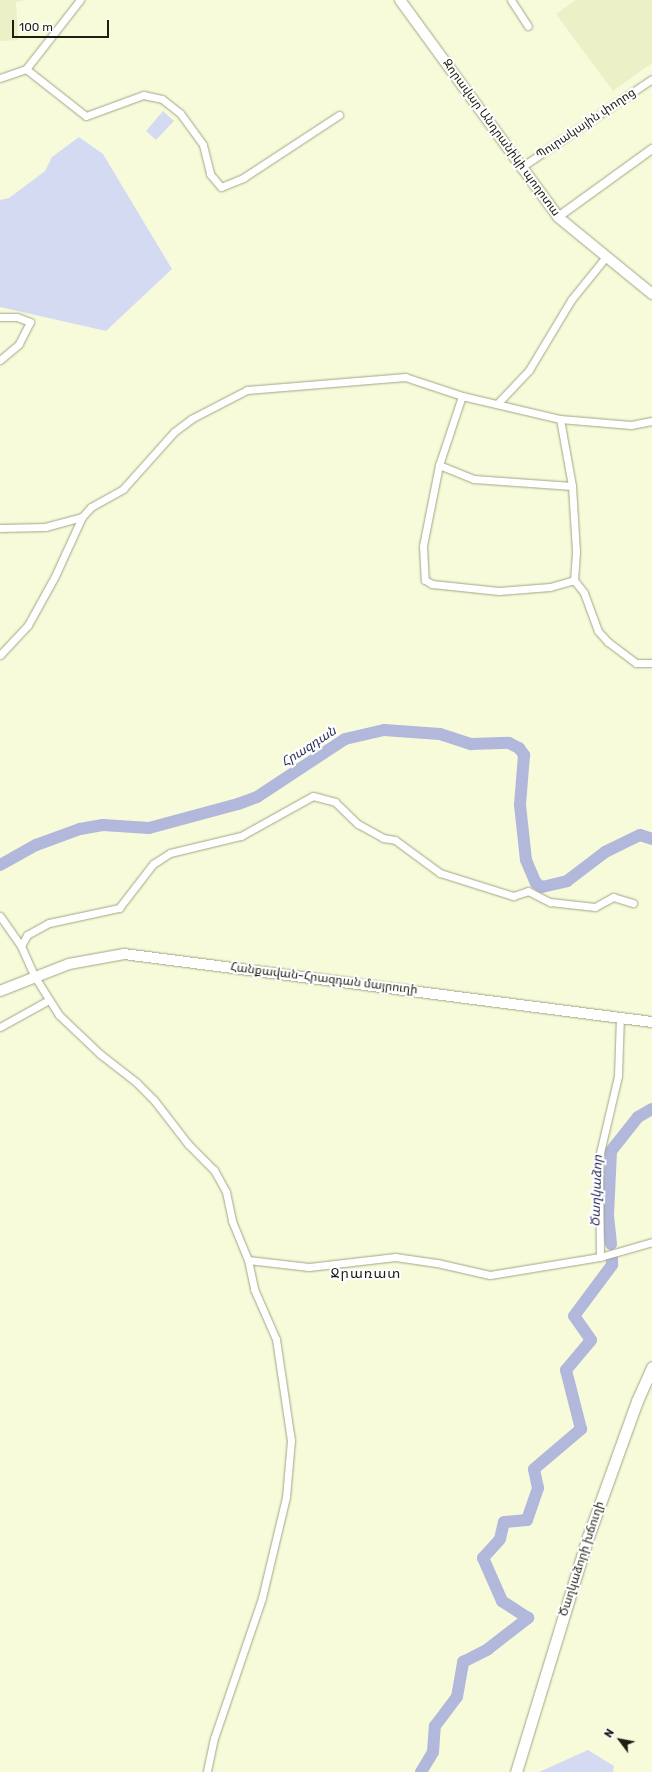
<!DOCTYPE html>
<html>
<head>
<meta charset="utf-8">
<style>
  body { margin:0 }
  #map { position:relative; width:652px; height:1772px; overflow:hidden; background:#f7fbda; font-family:Rubik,"Noto Sans Armenian",sans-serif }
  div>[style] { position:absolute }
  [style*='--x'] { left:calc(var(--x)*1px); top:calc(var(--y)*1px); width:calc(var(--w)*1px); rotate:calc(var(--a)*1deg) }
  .built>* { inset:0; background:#ecf0c7 }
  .green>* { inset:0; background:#d5daf3 }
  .river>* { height:12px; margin:-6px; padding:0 6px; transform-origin:6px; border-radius:6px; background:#b1b8db }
  .roads { filter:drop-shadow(0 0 1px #a2a586) drop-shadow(0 0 1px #a2a586) }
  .minor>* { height:7px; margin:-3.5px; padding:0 3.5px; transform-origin:3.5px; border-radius:3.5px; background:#fff }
  .tertiary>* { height:8px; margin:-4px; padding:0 4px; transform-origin:4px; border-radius:4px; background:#fff }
  .secondary>* { height:10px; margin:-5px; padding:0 5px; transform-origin:5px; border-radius:5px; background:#fff }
  .primary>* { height:11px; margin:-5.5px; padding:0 5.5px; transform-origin:5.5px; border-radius:5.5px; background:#fff }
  span { translate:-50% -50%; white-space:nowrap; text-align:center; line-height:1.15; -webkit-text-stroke:4px #fff; paint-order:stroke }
  .street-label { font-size:12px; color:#1e1f13 }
  .water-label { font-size:13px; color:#2d3260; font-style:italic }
  .quarter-label { font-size:14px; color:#1e1f13; letter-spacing:1px }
  .north { position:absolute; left:600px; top:1720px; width:40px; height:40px; -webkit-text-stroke:3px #fff; paint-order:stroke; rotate:302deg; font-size:11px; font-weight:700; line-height:16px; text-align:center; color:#1e1f13 }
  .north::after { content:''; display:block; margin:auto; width:14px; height:18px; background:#1e1f13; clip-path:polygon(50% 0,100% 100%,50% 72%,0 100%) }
  .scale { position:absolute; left:12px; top:20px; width:97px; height:18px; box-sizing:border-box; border:2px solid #1e1f13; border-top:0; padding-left:5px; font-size:12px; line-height:14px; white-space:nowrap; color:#1e1f13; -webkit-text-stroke:3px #fff; paint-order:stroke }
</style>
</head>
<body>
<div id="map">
  <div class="built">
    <i style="clip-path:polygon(0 0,26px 0,16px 2px,18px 40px,0 41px)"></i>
    <i style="clip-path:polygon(576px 0,652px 0,652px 63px,613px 91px,556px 14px)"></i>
  </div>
  <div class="green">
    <i style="clip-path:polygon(163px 111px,174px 121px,156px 140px,146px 131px)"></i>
    <i style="clip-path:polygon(79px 137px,103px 154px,172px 269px,106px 331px,0 307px,0 200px,9px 198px,45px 171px,52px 157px)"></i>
    <i style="clip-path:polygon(588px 1750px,614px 1766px,613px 1772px,539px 1772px)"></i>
  </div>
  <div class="river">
    <i style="--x:0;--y:865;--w:41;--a:-29.1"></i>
    <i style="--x:36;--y:845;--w:47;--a:-20"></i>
    <i style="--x:80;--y:829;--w:23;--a:-10"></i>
    <i style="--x:103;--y:825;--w:46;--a:3.7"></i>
    <i style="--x:149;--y:828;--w:92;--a:-15.1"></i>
    <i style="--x:238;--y:804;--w:20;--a:-20"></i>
    <i style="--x:257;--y:797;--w:105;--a:-33.4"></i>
    <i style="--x:345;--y:739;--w:40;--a:-13"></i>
    <i style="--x:384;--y:730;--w:56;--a:4.1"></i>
    <i style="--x:440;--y:734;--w:33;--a:18"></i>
    <i style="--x:471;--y:744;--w:38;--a:-2"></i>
    <i style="--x:509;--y:743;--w:11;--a:27"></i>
    <i style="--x:519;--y:748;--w:9;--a:54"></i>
    <i style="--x:524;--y:755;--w:50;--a:94.6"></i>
    <i style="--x:520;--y:805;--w:55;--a:83.8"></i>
    <i style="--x:526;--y:860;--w:25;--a:67"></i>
    <i style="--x:536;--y:883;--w:7;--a:34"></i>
    <i style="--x:542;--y:887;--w:26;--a:-13"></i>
    <i style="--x:567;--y:881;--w:48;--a:-37.3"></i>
    <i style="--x:605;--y:852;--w:39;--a:-26"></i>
    <i style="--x:640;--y:835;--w:13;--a:18"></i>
    <i style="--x:611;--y:1244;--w:29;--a:-96"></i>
    <i style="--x:608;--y:1215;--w:64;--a:-87.3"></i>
    <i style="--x:611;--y:1151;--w:43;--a:-51.5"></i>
    <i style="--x:638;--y:1117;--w:16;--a:-30"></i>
    <i style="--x:421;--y:1772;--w:23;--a:-59"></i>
    <i style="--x:433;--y:1752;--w:26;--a:-86"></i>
    <i style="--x:435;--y:1726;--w:36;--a:-53"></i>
    <i style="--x:457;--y:1697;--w:36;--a:-80"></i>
    <i style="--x:463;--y:1662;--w:28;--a:-27"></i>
    <i style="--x:488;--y:1649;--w:51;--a:-37.8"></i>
    <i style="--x:528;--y:1618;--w:31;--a:-147"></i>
    <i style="--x:502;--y:1601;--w:47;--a:-113.8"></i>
    <i style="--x:483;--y:1558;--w:25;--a:-48"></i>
    <i style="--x:500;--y:1539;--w:17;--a:-77"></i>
    <i style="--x:504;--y:1522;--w:23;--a:-5"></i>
    <i style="--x:527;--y:1520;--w:34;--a:-71"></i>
    <i style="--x:538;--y:1488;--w:19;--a:-102"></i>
    <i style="--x:534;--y:1469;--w:62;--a:-40.4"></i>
    <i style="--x:581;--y:1429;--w:61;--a:-104.3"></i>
    <i style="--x:566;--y:1370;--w:39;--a:-50"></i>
    <i style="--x:591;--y:1340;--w:29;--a:-125"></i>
    <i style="--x:574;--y:1316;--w:64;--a:-53.3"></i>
    <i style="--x:612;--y:1265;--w:7;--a:-90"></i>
  </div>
  <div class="roads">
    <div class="minor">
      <i style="--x:511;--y:0;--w:31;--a:57"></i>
      <i style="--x:26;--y:69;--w:76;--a:38.1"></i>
      <i style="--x:86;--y:116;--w:61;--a:-20.2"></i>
      <i style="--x:143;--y:95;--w:19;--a:12"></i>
      <i style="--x:162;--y:99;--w:23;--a:38"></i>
      <i style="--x:180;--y:113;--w:39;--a:54"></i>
      <i style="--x:203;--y:145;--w:30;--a:76"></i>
      <i style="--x:210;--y:174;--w:17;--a:50"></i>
      <i style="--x:221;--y:187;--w:24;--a:-22"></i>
      <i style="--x:243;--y:178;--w:115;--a:-33.3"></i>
      <i style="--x:0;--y:78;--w:28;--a:-19"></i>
      <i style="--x:26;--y:69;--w:88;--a:-52"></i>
      <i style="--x:520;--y:168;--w:159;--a:-34"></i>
      <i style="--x:0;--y:317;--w:17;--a:0"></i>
      <i style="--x:17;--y:317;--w:14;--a:21"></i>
      <i style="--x:30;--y:322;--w:25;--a:117"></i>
      <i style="--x:19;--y:344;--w:25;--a:140"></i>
      <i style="--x:462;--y:396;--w:73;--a:108.4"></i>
      <i style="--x:439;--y:465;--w:83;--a:101.2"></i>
      <i style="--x:423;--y:546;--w:34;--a:87"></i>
      <i style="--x:425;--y:580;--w:8;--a:30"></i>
      <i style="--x:432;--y:584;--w:67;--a:6"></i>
      <i style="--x:499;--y:591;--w:51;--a:-4.5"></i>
      <i style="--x:550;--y:587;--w:25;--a:-16"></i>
      <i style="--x:497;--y:404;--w:47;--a:-46.7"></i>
      <i style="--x:529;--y:370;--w:82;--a:-59"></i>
      <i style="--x:571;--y:300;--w:54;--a:-51"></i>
      <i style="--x:560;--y:419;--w:68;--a:79.8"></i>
      <i style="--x:572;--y:486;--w:66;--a:86.5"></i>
      <i style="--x:576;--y:552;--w:28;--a:94"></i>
      <i style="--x:574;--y:580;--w:16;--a:52"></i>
      <i style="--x:584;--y:593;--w:40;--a:69.8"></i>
      <i style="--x:598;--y:631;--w:15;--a:48"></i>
      <i style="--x:608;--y:642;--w:35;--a:37"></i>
      <i style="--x:636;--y:663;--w:16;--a:0"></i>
      <i style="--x:439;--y:465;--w:38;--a:22"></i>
      <i style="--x:474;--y:479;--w:98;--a:4.1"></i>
      <i style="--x:0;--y:528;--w:45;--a:-1.3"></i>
      <i style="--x:45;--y:527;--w:38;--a:-15"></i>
      <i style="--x:0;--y:655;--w:41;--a:-47"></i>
      <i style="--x:28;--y:625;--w:56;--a:-61.1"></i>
      <i style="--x:55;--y:576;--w:65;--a:-65.4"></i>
      <i style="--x:82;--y:517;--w:13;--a:-48"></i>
      <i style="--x:91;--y:507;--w:37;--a:-29"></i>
      <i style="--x:123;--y:489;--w:76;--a:-48.2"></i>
      <i style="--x:174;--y:432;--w:21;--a:-37"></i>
      <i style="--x:191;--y:419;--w:63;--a:-27.4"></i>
      <i style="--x:247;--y:390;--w:159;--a:-4.7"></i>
      <i style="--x:405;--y:377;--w:60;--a:18.4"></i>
      <i style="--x:462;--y:396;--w:101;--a:13.2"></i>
      <i style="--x:560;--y:419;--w:71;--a:4.8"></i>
      <i style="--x:631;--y:425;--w:21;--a:-11"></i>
      <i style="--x:0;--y:916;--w:37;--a:55"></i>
      <i style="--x:21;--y:946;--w:34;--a:66"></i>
      <i style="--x:35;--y:977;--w:45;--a:57.7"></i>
      <i style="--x:59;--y:1015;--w:57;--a:43.6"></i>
      <i style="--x:100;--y:1054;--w:46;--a:37.9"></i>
      <i style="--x:136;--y:1082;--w:25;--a:45"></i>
      <i style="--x:154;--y:1100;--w:56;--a:52.3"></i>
      <i style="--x:188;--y:1144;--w:37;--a:45"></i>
      <i style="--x:214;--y:1170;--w:25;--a:61"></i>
      <i style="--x:226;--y:1192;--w:30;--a:78"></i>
      <i style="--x:232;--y:1221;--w:42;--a:67.7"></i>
      <i style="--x:248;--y:1260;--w:30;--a:78"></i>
      <i style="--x:254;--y:1289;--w:55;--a:66.3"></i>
      <i style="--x:276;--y:1339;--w:102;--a:81.6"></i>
      <i style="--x:291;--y:1440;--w:57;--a:95"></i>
      <i style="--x:286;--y:1497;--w:104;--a:103.4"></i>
      <i style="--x:262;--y:1598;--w:148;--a:108.9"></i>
      <i style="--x:214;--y:1738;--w:35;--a:102"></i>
      <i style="--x:21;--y:946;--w:13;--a:-61"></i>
      <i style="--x:27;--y:935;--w:25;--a:-29"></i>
      <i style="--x:49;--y:923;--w:72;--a:-12.1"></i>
      <i style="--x:119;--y:908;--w:56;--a:-52.3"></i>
      <i style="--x:153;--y:864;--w:20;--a:-33"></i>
      <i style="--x:170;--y:853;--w:73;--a:-13.5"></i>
      <i style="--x:241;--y:836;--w:82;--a:-29.1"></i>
      <i style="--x:313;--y:796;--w:23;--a:15"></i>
      <i style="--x:335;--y:802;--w:32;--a:44"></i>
      <i style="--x:358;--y:824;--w:29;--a:29"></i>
      <i style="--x:383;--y:838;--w:12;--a:9"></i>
      <i style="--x:395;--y:840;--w:56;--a:36.3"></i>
      <i style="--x:440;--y:873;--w:77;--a:17.5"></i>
      <i style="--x:513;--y:896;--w:16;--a:-18"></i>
      <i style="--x:528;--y:891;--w:25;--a:27"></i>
      <i style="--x:550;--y:902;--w:45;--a:6.3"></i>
      <i style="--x:595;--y:907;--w:21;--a:-29"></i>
      <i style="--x:613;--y:897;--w:21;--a:17"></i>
      <i style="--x:0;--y:1027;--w:56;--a:-28.9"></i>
      <i style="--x:600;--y:1257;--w:100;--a:-90.6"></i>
      <i style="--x:599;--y:1157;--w:83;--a:-76.8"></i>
      <i style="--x:618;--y:1076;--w:59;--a:-88.1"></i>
      <i style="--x:248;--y:1260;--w:61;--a:6.5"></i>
      <i style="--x:309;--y:1267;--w:87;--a:-6.6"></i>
      <i style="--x:395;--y:1257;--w:42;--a:8.1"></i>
      <i style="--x:437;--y:1263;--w:54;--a:12.8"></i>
      <i style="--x:490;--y:1275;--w:111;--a:-9.3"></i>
      <i style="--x:600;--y:1257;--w:54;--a:-16.1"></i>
    </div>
    <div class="tertiary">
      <i style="--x:558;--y:217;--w:116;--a:-35.9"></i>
    </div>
    <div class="secondary">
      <i style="--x:400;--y:0;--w:268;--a:53.9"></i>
      <i style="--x:558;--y:217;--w:122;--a:39.3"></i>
      <i style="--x:0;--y:991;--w:74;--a:-21.4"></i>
      <i style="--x:69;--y:964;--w:56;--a:-10.3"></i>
      <i style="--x:124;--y:954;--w:532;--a:7.34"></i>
    </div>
    <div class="primary">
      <i style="--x:516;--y:1772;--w:246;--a:-73"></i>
      <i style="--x:588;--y:1537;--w:145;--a:-70.2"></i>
      <i style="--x:637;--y:1401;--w:37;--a:-66"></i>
    </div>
  </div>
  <div class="street-label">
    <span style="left:586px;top:124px;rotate:-34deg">Պուրակային փողոց</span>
    <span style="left:501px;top:138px;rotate:54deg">Զորավար Անդրանիկի պողոտա</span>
    <span style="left:324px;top:979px;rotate:7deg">Հանքավան-Հրազդան մայրուղի</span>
    <span style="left:582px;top:1559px;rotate:-72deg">Ծաղկաձորի խճուղի</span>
  </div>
  <div class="water-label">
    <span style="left:309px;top:747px;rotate:-33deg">Հրազդան</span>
    <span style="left:597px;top:1191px;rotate:-88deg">Ծաղկաձոր</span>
  </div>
  <div class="quarter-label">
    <span style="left:366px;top:1274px">Ջրառատ</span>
  </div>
  <div class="north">N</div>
  <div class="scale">100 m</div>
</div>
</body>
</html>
